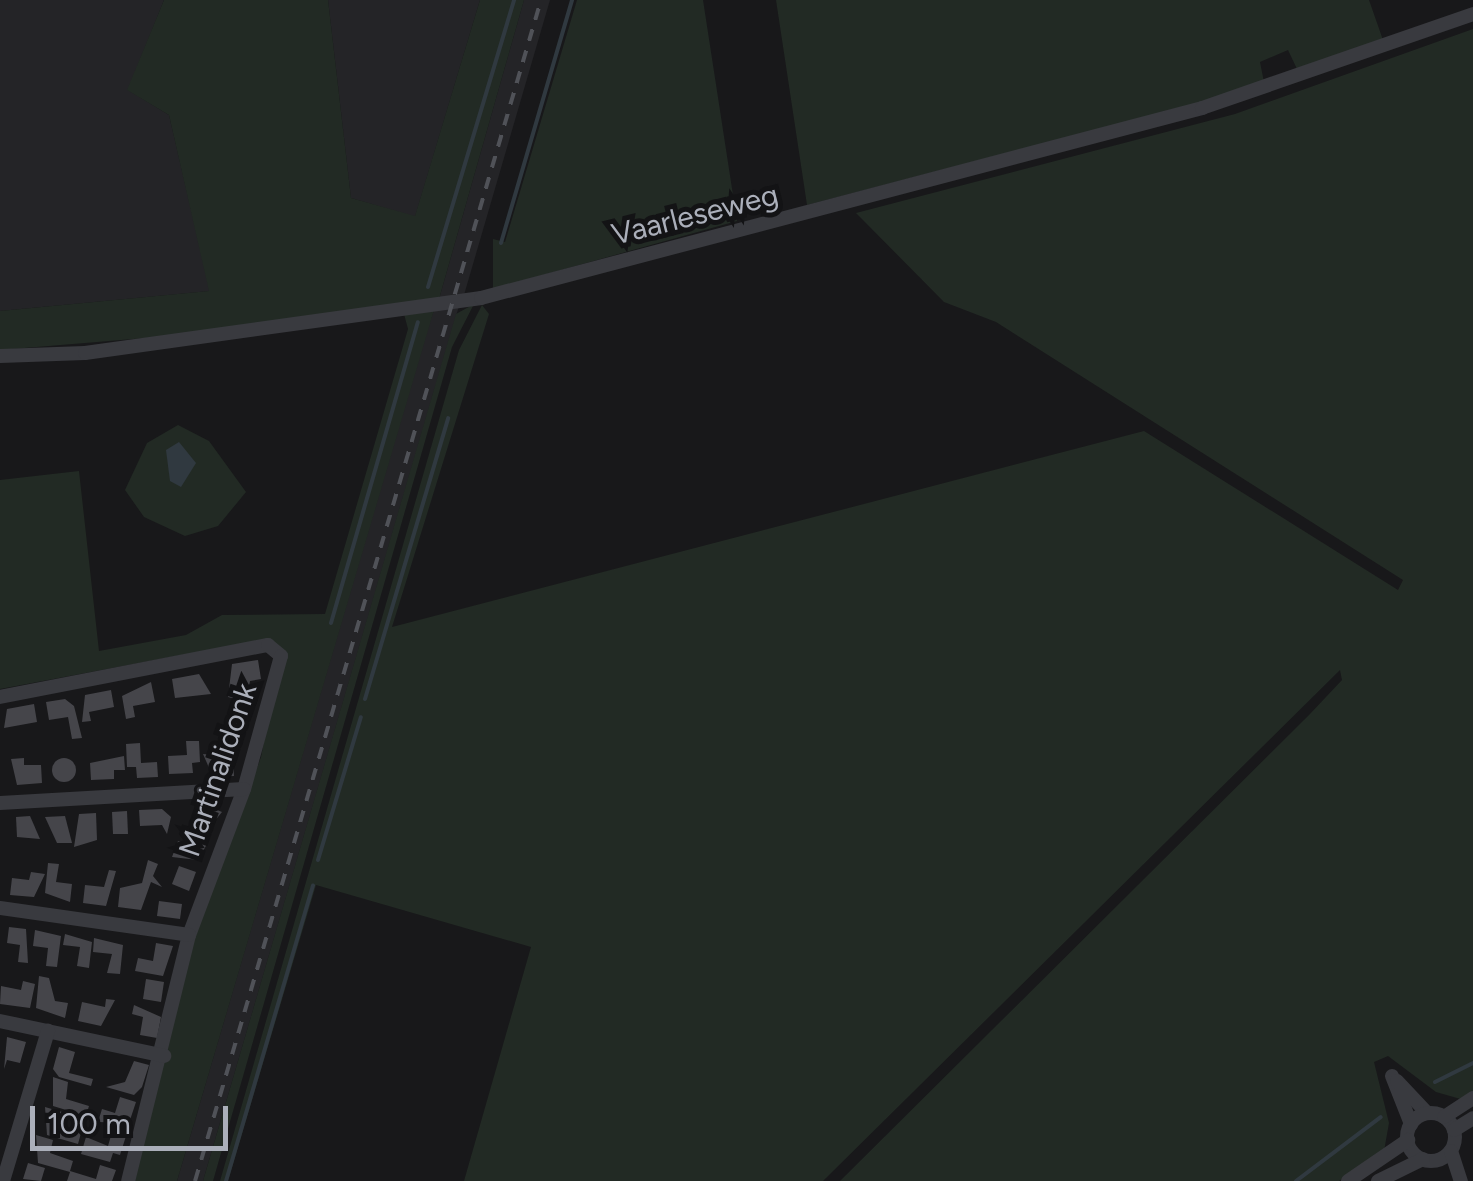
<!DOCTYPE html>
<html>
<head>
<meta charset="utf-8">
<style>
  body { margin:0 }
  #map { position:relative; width:1473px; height:1181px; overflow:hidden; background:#18181a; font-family:Figtree,sans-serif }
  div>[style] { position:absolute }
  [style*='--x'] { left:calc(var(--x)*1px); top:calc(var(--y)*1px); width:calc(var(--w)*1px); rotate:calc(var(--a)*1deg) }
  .built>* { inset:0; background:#242427 }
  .green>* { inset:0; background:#222a24 }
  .water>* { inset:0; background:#303940 }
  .stream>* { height:4px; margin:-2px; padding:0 2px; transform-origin:2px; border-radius:2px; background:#303940 }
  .building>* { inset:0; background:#45454a }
  .round { border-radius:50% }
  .minor>* { height:14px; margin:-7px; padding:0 7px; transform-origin:7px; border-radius:7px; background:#393a3f }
  .minor>.ring { margin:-7px; padding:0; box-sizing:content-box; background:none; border:14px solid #393a3f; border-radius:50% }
  .rail>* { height:4px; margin-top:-2px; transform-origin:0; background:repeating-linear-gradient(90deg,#505258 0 12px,transparent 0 22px) }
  span { translate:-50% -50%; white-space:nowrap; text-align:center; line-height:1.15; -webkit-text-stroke:10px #131315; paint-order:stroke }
  .street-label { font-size:30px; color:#abafba }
  .scale { position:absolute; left:30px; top:1106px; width:198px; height:45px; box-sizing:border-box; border:5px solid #abafba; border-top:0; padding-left:12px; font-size:30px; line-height:35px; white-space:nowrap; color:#abafba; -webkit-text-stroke:8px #131315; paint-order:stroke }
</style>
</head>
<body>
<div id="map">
  <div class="built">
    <i style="clip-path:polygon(0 0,164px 0,128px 90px,169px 115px,210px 291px,0 311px)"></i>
    <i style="clip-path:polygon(328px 0,480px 0,415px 217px,351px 198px)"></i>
    <i style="clip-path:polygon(524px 0,550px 0,464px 295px,439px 299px)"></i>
    <i style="clip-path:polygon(459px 306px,203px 1181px,177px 1181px,429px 324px,434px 310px)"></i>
  </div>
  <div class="green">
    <i style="clip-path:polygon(164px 0,328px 0,351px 198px,415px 216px,480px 0,524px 0,439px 299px,194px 334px,0 350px,0 311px,209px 291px,169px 115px,127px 90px)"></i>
    <i style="clip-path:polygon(577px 0,703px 0,737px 221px,493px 289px,493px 239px,505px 242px)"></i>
    <i style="clip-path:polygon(776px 0,1369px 0,1383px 40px,1297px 69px,1288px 50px,1260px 62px,1264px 82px,1209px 100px,807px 205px)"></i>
    <i style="clip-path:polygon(1473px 29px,1473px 1094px,1464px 1100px,1436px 1092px,1388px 1056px,1374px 1062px,1389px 1123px,1384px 1151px,1339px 1181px,840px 1181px,1309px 715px,1342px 680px,1340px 670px,823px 1181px,464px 1181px,531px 947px,316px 885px,228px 1181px,220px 1181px,459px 350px,482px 305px,489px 314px,392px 627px,1144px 431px,1398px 590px,1403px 580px,996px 322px,944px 302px,856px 213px,1235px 114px)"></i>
    <i style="clip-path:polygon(474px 304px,452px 347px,213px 1181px,203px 1181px,456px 314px)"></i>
    <i style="clip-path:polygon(434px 310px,177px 1181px,134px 1181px,192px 945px,261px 757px,282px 649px,187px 654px,0 689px,0 480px,79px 471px,99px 651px,186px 635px,222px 615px,325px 614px,408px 329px,404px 314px)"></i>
    <i style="clip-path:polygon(178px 425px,209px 441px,246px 492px,218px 526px,185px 536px,144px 517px,125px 490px,147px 443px)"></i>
  </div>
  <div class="water">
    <i style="clip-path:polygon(179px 442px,196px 463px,181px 487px,170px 481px,166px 450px)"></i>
  </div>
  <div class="stream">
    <i style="--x:501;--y:243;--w:253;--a:-73.7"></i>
    <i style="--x:428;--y:287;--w:300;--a:-73.3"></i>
    <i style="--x:331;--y:623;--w:313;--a:-73.9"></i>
    <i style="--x:365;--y:699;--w:293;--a:-73.5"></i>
    <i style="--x:318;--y:860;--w:149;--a:-73.3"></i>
    <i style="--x:1435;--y:1082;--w:42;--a:-26.6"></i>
    <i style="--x:226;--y:1181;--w:308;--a:-73.6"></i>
    <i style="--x:1296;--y:1181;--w:106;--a:-37"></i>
  </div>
  <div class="building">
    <i style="clip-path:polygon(258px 660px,261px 679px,250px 681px,246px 702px,228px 697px,232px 664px)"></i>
    <i style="clip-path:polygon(199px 674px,211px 694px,175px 698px,172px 679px)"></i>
    <i style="clip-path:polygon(151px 682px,155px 702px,133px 706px,135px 717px,126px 719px,122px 696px)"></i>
    <i style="clip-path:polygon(111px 690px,114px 707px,89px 712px,91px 721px,82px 722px,85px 695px)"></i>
    <i style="clip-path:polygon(65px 699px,74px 706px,82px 738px,72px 739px,68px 717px,49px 720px,46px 702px)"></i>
    <i style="clip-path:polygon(34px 704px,37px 722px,4px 728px,7px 709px)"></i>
    <i style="clip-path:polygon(236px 706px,251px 710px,243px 735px,229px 731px)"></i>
    <i style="clip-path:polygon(186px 741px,199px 741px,200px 762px,192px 763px,193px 773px,169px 774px,168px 756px,187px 755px)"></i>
    <i style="clip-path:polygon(140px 743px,141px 763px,157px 762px,158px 777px,137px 778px,136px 767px,127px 767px,126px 744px)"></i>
    <i style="clip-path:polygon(203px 754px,233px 757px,234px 776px,213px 777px)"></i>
    <i style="clip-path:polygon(124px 756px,125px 770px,114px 770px,114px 779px,91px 780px,90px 763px)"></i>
    <i class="round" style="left:52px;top:758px;width:24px;height:24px"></i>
    <i style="clip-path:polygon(24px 758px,24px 765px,41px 765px,42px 783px,17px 785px,11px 759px)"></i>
    <i style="clip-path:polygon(203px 804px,222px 812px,205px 833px,195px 830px)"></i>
    <i style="clip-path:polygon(162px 809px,171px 817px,167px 834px,162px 825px,140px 826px,139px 810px)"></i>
    <i style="clip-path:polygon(127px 811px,128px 834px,113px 834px,112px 812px)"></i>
    <i style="clip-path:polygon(96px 813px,97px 840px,74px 847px,79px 814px)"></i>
    <i style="clip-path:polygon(30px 816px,40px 839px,17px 837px,16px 817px)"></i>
    <i style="clip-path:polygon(65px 816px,72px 843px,57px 843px,45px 817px)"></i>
    <i style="clip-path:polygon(192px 837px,207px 844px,198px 860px,172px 857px,178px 841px,189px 845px)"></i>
    <i style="clip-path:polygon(148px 860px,158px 864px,153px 876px,162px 887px,151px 882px,141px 910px,118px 907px,120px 888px,142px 883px)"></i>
    <i style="clip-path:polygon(48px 863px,59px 864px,56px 882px,72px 884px,70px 902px,45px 893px)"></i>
    <i style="clip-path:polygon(179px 866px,196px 872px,189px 891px,172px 884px)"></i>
    <i style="clip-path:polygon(109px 870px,116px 871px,106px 906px,83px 903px,85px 885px,104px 887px)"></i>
    <i style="clip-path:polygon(31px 872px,45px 874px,34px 897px,10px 895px,12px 878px,29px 880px)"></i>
    <i style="clip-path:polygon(159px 901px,182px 904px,180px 919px,157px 916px)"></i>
    <i style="clip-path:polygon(9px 927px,26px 929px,28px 963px,18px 962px,20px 945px,7px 943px)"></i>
    <i style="clip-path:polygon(35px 930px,61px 936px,57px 967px,46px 966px,48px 948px,33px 946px)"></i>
    <i style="clip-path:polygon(65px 934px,92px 942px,89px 968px,77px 966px,80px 947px,63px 945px)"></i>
    <i style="clip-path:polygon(94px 938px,123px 945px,120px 974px,107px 973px,112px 954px,93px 952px)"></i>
    <i style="clip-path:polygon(156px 943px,173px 946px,163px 976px,135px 971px,138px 958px,153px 961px)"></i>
    <i style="clip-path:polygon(39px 976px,49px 978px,55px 1001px,68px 1003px,65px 1018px,36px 1008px)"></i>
    <i style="clip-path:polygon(146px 979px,164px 982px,161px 1002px,143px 999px)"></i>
    <i style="clip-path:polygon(23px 981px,35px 984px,30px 1008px,0 1004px,1px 986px,21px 990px)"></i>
    <i style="clip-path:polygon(106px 999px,115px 1000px,101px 1026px,78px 1021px,82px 1002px,105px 1007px)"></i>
    <i style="clip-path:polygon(134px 1005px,161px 1017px,157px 1038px,140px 1035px,143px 1017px,132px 1014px)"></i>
    <i style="clip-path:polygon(7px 1037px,26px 1042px,20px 1063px,7px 1060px,4px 1069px)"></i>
    <i style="clip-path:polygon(59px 1047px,75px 1052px,69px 1073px,93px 1079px,91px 1086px,59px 1077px,53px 1069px)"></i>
    <i style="clip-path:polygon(134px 1061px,149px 1065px,142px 1087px,134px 1095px,106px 1087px,125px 1082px)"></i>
    <i style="clip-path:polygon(53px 1077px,68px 1082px,66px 1099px,89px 1106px,86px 1116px,53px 1106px)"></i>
    <i style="clip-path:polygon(120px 1097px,136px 1102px,129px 1123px,98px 1122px,102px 1109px,115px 1113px)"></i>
    <i style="clip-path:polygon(45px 1107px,62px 1112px,58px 1125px,81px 1133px,78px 1144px,47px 1135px)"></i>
    <i style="clip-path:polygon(112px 1132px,126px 1136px,120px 1155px,113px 1153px,110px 1162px,81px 1154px,86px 1137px,108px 1146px)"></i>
    <i style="clip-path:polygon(36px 1135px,53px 1140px,50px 1153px,73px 1161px,70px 1171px,96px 1179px,100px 1165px,116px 1170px,112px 1181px,67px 1181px,70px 1172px,38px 1163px)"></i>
    <i style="clip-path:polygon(28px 1163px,45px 1168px,41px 1181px,23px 1179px)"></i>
  </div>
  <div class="minor">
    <i style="--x:0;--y:356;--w:85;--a:-2"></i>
    <i style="--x:85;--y:353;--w:400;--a:-7.9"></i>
    <i style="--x:481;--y:298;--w:746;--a:-14.76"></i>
    <i style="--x:1202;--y:108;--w:287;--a:-19.1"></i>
    <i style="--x:0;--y:697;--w:273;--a:-11"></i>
    <i style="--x:268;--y:645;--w:17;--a:40"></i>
    <i style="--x:281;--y:656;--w:138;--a:105.5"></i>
    <i style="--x:244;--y:789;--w:156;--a:110.6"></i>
    <i style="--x:189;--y:935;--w:253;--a:103.9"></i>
    <i style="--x:0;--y:803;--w:244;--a:-3.3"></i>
    <i style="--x:0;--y:908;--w:191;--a:8.1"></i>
    <i style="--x:0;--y:1021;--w:168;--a:12"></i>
    <i style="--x:1392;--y:1076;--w:52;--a:68.4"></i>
    <i style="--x:1397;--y:1081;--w:44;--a:46.8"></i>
    <i class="ring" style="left:1407px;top:1113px;width:34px;height:34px"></i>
    <i style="--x:1444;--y:1117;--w:35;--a:-33"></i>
    <i style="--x:1454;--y:1130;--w:22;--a:-32"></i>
    <i style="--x:1451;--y:1151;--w:32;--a:72"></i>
    <i style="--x:3;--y:1181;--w:157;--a:-73.3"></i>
    <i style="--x:1348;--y:1181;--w:73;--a:-34.3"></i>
    <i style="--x:1378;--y:1181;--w:50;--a:-26.1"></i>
  </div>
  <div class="rail">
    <i style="--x:195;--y:1181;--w:1231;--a:-73.67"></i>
  </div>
  <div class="street-label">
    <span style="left:695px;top:215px;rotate:-14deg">Vaarleseweg</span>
    <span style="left:218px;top:770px;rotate:-71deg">Martinalidonk</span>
  </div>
  <div class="scale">100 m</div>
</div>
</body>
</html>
